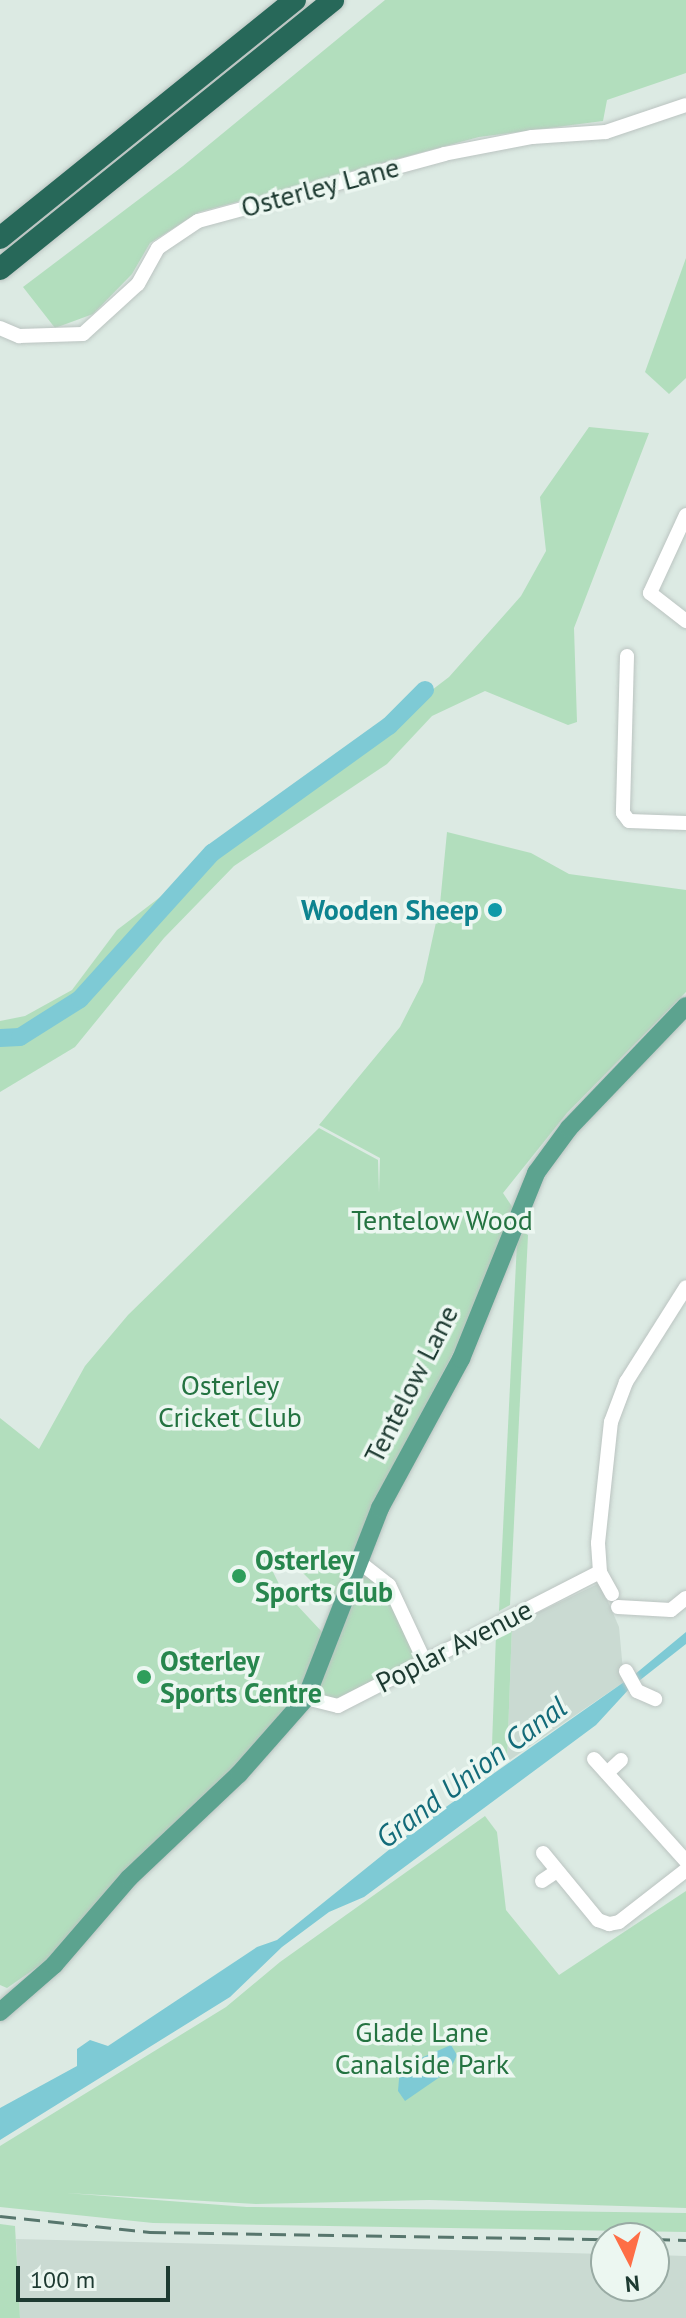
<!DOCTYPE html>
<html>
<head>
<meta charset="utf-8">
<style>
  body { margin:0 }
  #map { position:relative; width:686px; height:2318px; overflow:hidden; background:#dceae3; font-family:"PT Sans",sans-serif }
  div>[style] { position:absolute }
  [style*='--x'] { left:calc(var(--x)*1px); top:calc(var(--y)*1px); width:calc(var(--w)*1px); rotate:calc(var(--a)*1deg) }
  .built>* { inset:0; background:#cadad2 }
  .green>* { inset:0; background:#b2debd }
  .water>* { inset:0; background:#7ecad5 }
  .river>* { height:18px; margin:-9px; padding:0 9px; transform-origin:9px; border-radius:9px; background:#7ecad5 }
  .roads { filter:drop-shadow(0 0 2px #bbc4c1) drop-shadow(0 0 2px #bbc4c1) }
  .minor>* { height:14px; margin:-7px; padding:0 7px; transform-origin:7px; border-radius:7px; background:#fff }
  .major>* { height:18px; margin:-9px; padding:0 9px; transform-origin:9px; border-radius:9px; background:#5ca38f }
  .highway>* { height:22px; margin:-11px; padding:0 11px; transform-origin:11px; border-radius:11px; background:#276859 }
  .rail>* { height:3px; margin-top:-1.5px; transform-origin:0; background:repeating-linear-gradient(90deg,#57766d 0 16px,transparent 0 24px) }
  .dots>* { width:22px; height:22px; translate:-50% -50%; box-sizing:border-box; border:4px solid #ecf7f1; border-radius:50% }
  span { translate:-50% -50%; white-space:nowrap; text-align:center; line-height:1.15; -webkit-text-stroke:7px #ecf7f1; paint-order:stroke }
  .street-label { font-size:28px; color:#1d3a31 }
  .culture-label { font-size:28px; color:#0d838f; font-weight:700 }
  .right { translate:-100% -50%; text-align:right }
  .park-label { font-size:28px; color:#247341 }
  .leisure-label { font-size:28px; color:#27864d; font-weight:700 }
  .left { translate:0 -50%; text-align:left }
  .water-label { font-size:30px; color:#136b79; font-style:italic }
  .north { position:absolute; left:590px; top:2222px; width:80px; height:80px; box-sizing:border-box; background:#ecf7f1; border:2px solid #99aba4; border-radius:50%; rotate:174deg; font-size:22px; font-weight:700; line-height:32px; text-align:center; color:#1d3a31 }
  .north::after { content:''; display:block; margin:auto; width:28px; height:36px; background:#fe6e46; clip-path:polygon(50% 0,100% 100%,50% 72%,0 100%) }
  .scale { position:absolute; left:16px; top:2266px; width:154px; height:36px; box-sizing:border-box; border:4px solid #1d3a31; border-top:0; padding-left:10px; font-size:24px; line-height:28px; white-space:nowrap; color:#1d3a31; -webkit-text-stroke:6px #ecf7f1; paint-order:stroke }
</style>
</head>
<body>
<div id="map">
  <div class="built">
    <i style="clip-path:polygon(600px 1583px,619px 1627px,624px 1682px,507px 1762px,512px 1625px)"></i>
    <i style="clip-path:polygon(16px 2239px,606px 2254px,606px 2286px,654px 2286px,654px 2255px,686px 2256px,686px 2318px,20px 2318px)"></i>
  </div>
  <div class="green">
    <i style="clip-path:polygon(385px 0,686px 0,686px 73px,607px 100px,603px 121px,479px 137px,199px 212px,150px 243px,132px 274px,93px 314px,55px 328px,23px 287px,183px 166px)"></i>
    <i style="clip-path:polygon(686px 258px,686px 378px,669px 394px,645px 372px)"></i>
    <i style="clip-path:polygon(589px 427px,649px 433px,574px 628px,577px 722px,568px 725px,485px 691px,432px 716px,387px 764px,234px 866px,164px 938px,75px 1047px,0 1092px,0 1021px,25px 1016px,72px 990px,117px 930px,449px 677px,521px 596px,546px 551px,540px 497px)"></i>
    <i style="clip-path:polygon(447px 832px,531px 853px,569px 874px,686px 890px,686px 992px,567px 1113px,503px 1193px,517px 1214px,489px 1286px,402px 1449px,337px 1607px,302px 1572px,271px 1568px,281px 1588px,323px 1633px,317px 1675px,239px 1765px,49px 1959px,7px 1988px,0 1985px,0 1418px,39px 1449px,85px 1366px,128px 1315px,319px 1128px,378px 1160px,379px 1193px,380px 1158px,319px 1125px,400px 1027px,423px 982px,440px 904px)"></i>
    <i style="clip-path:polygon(523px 1232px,528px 1235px,510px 1605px,499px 1611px,517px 1242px)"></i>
    <i style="clip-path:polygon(358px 1561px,381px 1574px,424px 1660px,338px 1706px,306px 1698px)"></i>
    <i style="clip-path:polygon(512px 1625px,507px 1762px,491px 1773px,496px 1634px)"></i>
    <i style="clip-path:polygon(485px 1816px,497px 1832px,506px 1910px,559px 1975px,686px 1891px,686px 2208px,429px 2200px,256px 2204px,66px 2193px,247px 2207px,686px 2213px,686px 2232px,153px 2223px,0 2207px,0 2146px,226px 2007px,280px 1962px)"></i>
    <i style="clip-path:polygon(0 2224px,15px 2226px,20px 2318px,0 2318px)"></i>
  </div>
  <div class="water">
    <i style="clip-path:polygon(686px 1632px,686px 1644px,630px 1688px,596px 1725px,364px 1897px,329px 1912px,282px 1947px,230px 1997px,0 2140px,0 2108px,77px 2066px,77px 2049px,90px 2040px,108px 2046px,257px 1947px,277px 1940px,416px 1828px,634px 1675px)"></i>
    <i style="clip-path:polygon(451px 2045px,457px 2055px,450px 2070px,405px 2101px,398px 2091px,400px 2067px)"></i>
  </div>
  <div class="river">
    <i style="--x:0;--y:1038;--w:20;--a:-3"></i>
    <i style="--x:20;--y:1037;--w:71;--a:-32.3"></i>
    <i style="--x:80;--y:999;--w:197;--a:-47.9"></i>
    <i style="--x:212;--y:853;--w:218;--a:-35.7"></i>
    <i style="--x:389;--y:726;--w:51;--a:-45"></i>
  </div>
  <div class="roads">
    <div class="minor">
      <i style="--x:0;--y:328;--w:21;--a:23"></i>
      <i style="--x:19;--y:336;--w:64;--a:-1.8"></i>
      <i style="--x:83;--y:334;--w:74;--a:-42.3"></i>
      <i style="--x:138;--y:284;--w:41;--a:-60.9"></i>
      <i style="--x:158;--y:248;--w:48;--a:-34"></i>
      <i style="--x:198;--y:221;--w:255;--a:-15.2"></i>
      <i style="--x:444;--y:154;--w:90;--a:-10.9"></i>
      <i style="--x:532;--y:137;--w:74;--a:-3.9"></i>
      <i style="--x:606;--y:132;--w:84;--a:-18.6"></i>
      <i style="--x:686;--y:515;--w:86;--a:114.8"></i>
      <i style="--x:650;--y:593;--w:46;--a:37.9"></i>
      <i style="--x:627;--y:656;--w:157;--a:91.5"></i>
      <i style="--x:623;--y:813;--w:10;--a:53"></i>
      <i style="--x:629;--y:821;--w:57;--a:2"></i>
      <i style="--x:358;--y:1561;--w:39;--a:38"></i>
      <i style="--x:389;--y:1585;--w:83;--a:65"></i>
      <i style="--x:612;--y:1594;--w:25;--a:-119"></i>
      <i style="--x:600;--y:1572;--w:29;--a:-94"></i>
      <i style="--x:598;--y:1543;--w:122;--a:-83.9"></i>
      <i style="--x:611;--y:1422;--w:43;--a:-69.4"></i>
      <i style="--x:626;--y:1382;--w:112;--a:-57.7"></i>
      <i style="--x:618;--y:1607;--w:53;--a:3.2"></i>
      <i style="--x:671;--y:1610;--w:19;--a:-39"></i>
      <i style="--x:626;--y:1671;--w:23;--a:61"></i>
      <i style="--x:637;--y:1691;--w:20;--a:24"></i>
      <i style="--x:306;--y:1698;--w:33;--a:14"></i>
      <i style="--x:338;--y:1706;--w:294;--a:-27.1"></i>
      <i style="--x:594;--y:1759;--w:137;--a:48"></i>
      <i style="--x:607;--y:1773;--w:19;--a:-43"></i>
      <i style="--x:543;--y:1853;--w:87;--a:50.6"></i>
      <i style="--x:598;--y:1920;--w:12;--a:20"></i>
      <i style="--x:609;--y:1924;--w:10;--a:-11"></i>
      <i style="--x:619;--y:1922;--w:85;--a:-37.8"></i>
      <i style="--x:542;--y:1881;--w:18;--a:-34"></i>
    </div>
    <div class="major">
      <i style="--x:0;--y:2012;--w:72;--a:-41"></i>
      <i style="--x:54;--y:1965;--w:115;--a:-49.2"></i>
      <i style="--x:129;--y:1878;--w:151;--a:-43.4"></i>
      <i style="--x:239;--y:1774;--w:101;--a:-48.6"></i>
      <i style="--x:306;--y:1698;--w:204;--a:-68.7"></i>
      <i style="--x:380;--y:1508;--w:170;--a:-61.5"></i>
      <i style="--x:461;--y:1359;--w:201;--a:-68"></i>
      <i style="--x:536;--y:1173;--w:56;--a:-53.7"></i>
      <i style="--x:569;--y:1128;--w:169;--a:-46.2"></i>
    </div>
    <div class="highway">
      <i style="--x:0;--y:238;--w:379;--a:-38.9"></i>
      <i style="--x:0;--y:269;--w:428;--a:-38.9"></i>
    </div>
  </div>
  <div class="rail">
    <i style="--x:0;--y:2216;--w:151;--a:6.1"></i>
    <i style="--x:150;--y:2232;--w:456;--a:0.9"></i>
    <i style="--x:654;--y:2239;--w:32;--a:2"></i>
  </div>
  <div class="dots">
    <i style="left:495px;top:910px;background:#0f9aa8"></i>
    <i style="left:239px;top:1576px;background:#2e9e5b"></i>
    <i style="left:144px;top:1677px;background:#2e9e5b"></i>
  </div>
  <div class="street-label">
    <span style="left:320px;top:187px;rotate:-15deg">Osterley Lane</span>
    <span style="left:411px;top:1384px;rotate:-63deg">Tentelow Lane</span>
    <span style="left:454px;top:1646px;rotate:-27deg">Poplar Avenue</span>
  </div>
  <div class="culture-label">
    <span class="right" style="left:479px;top:910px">Wooden Sheep</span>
  </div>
  <div class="park-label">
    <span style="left:442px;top:1220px">Tentelow Wood</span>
    <span style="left:230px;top:1401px">Osterley<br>Cricket Club</span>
    <span style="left:422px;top:2048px">Glade Lane<br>Canalside Park</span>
  </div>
  <div class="leisure-label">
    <span class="left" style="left:255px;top:1576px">Osterley<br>Sports Club</span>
    <span class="left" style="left:160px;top:1677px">Osterley<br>Sports Centre</span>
  </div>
  <div class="water-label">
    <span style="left:471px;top:1772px;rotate:-37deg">Grand Union Canal</span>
  </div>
  <div class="north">N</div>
  <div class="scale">100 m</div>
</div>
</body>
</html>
